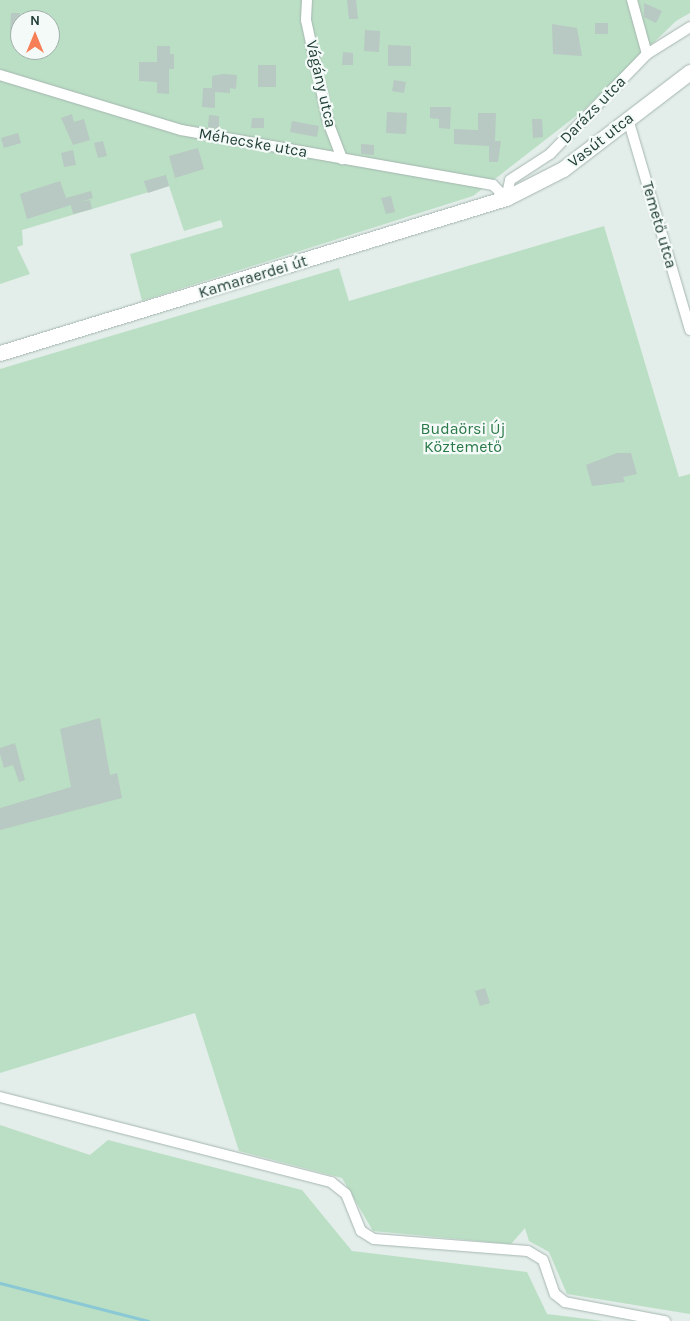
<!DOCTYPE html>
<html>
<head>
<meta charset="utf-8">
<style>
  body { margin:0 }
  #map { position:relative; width:690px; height:1321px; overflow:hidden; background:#e3ede9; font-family:Karla,sans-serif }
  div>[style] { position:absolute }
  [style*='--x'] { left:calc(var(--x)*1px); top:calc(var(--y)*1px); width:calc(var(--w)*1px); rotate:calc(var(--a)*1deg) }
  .green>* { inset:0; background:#bbdfc5 }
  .stream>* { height:3px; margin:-1.5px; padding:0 1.5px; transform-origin:1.5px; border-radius:1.5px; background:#89c8d4 }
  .building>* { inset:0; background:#b8c8c2 }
  .roads { filter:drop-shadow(0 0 1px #a5b6b0) drop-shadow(0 0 1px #a5b6b0) }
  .street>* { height:10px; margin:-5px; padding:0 5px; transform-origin:5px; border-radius:5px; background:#fff }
  .secondary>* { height:15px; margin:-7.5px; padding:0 7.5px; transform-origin:7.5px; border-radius:7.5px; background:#fff }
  span { translate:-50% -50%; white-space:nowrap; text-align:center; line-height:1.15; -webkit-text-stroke:4.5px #f4faf7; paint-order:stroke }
  .street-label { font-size:16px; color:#224038 }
  .park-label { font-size:16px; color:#2a7949 }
  .north { position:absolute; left:10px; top:10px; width:50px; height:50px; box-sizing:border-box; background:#f4faf7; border:1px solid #a0b0ab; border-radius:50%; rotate:0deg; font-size:14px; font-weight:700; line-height:20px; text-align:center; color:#224038 }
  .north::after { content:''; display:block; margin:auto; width:18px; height:22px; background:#f77f57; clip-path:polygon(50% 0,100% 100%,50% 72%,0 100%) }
</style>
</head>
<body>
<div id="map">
  <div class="green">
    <i style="clip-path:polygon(evenodd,0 0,690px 0,690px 13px,676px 21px,585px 109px,473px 196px,142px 301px,130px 254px,223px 227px,221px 220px,184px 231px,169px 186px,22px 230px,23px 245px,17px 247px,30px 274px,0 284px,0 0,20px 20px,50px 20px,50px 50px,20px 50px,20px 20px)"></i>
    <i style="clip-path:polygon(604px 226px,679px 477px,690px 474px,690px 1314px,567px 1294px,549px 1252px,529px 1241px,525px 1228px,511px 1244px,373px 1231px,342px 1178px,239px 1151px,195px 1013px,0 1073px,0 369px,339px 268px,349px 301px)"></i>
    <i style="clip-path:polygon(0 1125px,90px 1155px,108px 1140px,302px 1190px,352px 1251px,527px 1272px,547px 1314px,603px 1321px,0 1321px)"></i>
  </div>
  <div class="stream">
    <i style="--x:0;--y:1283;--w:153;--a:14.4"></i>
  </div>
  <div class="building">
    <i style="clip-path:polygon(347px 0,356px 0,358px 19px,349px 19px)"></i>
    <i style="clip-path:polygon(644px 3px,662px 11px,656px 23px,644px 17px)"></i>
    <i style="clip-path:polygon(11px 13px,20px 13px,20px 33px,10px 32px)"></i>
    <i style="clip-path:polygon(595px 23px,608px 23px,608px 34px,595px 34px)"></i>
    <i style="clip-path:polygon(552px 24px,577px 28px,582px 56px,553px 54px)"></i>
    <i style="clip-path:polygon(365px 30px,380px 31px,379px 52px,364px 51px)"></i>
    <i style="clip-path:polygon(388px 45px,411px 46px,411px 66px,388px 66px)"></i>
    <i style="clip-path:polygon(157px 46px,170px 46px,170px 54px,174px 54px,174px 69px,169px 69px,169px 94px,157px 93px,157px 82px,139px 81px,139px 62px,157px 62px)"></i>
    <i style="clip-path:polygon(343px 52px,353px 53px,353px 65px,342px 65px)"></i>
    <i style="clip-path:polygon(258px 65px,276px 65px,276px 87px,258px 87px)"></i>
    <i style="clip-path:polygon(223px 74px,237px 75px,236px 89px,230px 88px,230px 93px,215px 92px,215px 108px,202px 107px,203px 88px,212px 88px,212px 76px)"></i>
    <i style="clip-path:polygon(394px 80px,406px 82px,404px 93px,392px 91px)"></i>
    <i style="clip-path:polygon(430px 107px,451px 107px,450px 129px,439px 128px,439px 119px,430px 118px)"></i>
    <i style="clip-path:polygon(387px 112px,407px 113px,406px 134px,386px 133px)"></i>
    <i style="clip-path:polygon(478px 113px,496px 113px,495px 141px,501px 141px,498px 162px,489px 162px,489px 146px,454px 144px,454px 129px,478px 130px)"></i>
    <i style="clip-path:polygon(72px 114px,74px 122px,84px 119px,90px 140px,73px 145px,61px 118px)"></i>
    <i style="clip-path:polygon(209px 115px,219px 116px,219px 129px,208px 127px)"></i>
    <i style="clip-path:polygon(252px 118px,264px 118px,264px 128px,251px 128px)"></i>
    <i style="clip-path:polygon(532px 119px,542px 119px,543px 137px,533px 138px)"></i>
    <i style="clip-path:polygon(292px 121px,319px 126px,317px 137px,290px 132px)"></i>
    <i style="clip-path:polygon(18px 133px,21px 143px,4px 148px,1px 138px)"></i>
    <i style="clip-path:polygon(103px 141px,107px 156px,98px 158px,94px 143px)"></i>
    <i style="clip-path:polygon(361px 144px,374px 145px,374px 155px,361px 154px)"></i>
    <i style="clip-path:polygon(198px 148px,204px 169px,175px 178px,169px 156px)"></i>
    <i style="clip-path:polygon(73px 150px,76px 165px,64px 167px,61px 153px)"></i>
    <i style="clip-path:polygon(166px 175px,169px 186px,148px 193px,144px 181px)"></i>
    <i style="clip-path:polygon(60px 181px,66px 198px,91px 191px,93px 198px,80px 202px,90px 200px,92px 209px,73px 214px,71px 205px,27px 219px,20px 194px)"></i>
    <i style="clip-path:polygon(391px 196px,395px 212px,386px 214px,381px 198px)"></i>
    <i style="clip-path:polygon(617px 453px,631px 453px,637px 474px,623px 477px,625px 482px,592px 486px,586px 465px)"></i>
    <i style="clip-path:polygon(100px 718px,110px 775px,117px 773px,122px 798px,0 830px,0 808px,71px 787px,60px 729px)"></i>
    <i style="clip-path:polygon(15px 743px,25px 780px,19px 782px,13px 765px,4px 768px,0 754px,0 748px)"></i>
    <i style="clip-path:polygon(485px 988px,490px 1003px,480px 1006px,475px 991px)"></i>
  </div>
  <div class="roads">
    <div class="street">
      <i style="--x:307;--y:0;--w:20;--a:93"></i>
      <i style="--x:306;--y:20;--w:104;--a:77.8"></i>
      <i style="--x:328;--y:122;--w:40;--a:69"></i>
      <i style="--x:632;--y:0;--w:56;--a:74.5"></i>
      <i style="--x:0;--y:75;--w:189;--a:16.9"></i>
      <i style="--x:181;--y:130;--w:317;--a:10"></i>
      <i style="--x:493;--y:185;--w:18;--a:45"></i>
      <i style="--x:628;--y:119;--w:220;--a:73.6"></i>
      <i style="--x:506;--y:198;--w:18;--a:-77"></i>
      <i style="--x:510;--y:180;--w:48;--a:-33"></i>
      <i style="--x:550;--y:154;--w:139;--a:-45.9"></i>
      <i style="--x:647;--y:54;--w:51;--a:-32.1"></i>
      <i style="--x:0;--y:1097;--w:342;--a:14.4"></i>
      <i style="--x:331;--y:1182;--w:19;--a:39"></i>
      <i style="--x:346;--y:1194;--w:40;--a:68"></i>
      <i style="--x:361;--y:1231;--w:15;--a:32"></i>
      <i style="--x:374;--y:1239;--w:154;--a:4.5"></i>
      <i style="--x:528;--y:1251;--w:17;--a:31"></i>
      <i style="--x:543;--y:1260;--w:36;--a:71"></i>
      <i style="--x:555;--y:1294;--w:13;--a:39"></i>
      <i style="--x:565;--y:1302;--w:102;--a:10.8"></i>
    </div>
    <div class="secondary">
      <i style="--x:0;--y:353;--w:529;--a:-17.03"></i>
      <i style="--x:506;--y:198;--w:64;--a:-27"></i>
      <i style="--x:563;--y:169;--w:160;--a:-37.4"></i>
    </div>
  </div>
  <div class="street-label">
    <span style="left:321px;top:84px;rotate:77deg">Vágány utca</span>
    <span style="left:593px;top:110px;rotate:-46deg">Darázs utca</span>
    <span style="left:601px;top:140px;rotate:-38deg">Vasút utca</span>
    <span style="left:253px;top:143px;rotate:10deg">Méhecske utca</span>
    <span style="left:659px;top:225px;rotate:74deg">Temető utca</span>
    <span style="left:253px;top:277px;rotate:-17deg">Kamaraerdei út</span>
  </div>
  <div class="park-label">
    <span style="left:463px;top:438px">Budaörsi Új<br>Köztemető</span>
  </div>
  <div class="north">N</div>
</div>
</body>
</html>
